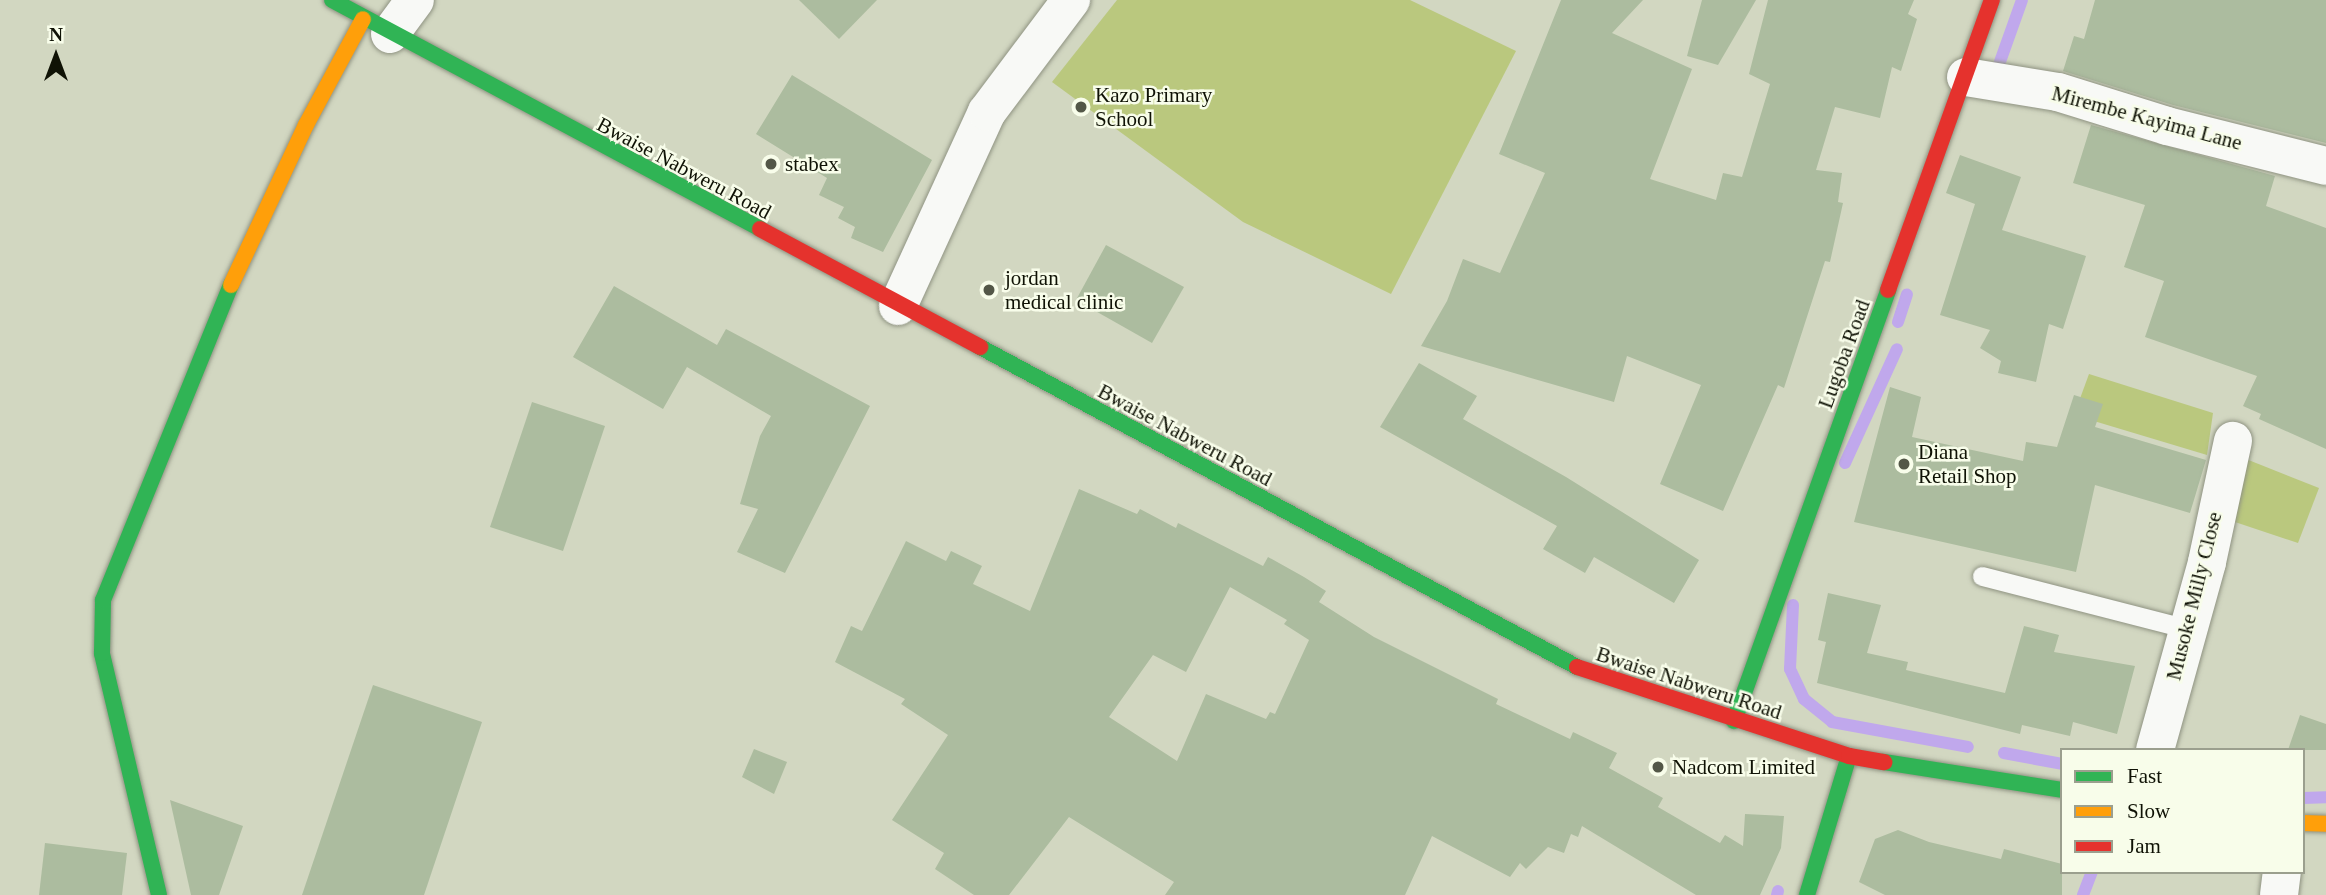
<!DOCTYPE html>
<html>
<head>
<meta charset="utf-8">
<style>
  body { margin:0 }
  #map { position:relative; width:2326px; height:895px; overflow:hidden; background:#d2d7c1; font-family:"Times New Roman",serif }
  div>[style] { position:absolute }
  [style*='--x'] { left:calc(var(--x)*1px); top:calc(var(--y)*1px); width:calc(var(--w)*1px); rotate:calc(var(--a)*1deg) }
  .green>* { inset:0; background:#bac87e }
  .stream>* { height:12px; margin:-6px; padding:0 6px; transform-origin:6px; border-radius:6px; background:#c0a8ec }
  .building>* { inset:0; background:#acbc9f }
  .roads { filter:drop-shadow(0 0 2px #8f9382) drop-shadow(0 0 2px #8f9382) }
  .lane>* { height:19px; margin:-9.5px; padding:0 9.5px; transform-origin:9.5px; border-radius:9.5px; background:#f8f9f6 }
  .street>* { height:38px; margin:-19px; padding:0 19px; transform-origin:19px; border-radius:19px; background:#f8f9f6 }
  .fast>* { height:16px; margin:-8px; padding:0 8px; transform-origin:8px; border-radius:8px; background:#30b455 }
  .slow>* { height:16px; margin:-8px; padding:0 8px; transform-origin:8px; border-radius:8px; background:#ff9f0a }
  .jam>* { height:16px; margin:-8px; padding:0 8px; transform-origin:8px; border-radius:8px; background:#e5322d }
  .dots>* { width:19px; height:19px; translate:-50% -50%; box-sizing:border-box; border:4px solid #f8fdea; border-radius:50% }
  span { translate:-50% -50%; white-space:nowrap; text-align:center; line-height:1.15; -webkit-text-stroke:5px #f8fdea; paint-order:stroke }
  .poi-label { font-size:21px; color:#0f1205 }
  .left { translate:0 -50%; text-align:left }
  .street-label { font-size:21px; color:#0f1205 }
  .legend { position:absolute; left:2060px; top:748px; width:245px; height:126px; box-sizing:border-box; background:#f8fdea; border:2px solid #9b9f8e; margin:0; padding:9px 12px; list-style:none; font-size:21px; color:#0f1205 }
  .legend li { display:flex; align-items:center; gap:14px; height:35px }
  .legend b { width:35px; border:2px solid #9b9f8e }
  .north { position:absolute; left:21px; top:21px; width:70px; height:70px; -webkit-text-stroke:5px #f8fdea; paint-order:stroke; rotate:0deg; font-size:19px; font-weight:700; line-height:28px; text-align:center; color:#0f1205 }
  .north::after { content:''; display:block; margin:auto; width:24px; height:32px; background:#0f1205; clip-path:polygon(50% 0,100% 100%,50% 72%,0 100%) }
</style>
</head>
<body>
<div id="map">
  <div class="green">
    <i style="clip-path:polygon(1117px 0,1410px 0,1516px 51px,1391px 294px,1243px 222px,1052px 82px)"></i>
    <i style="clip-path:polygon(2089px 374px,2213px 413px,2207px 455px,2074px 415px)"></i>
    <i style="clip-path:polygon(2246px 459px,2319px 488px,2298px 543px,2229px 520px)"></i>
  </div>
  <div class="stream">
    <i style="--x:2000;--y:75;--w:4;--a:-153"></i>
    <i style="--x:1996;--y:73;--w:77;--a:-70.4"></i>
    <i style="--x:1898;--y:322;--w:29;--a:-72"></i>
    <i style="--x:1845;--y:463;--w:125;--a:-65.5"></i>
    <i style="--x:1793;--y:605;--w:64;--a:92.7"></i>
    <i style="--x:1790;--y:669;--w:33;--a:65"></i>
    <i style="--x:1804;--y:699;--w:36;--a:39"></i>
    <i style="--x:1832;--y:722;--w:138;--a:10.4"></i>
    <i style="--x:2004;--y:753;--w:59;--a:10.7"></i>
    <i style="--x:2303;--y:798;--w:23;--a:-2"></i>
    <i style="--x:1777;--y:895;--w:4;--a:-76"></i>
    <i style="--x:2083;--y:895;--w:25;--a:-69"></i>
  </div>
  <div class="building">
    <i style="clip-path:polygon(799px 0,877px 0,839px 39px)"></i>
    <i style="clip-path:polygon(1561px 0,1643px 0,1612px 33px,1692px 69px,1650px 179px,1716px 200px,1723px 173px,1742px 177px,1770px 84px,1749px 74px,1768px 0,1914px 0,1908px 14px,1917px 19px,1901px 71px,1892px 67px,1880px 118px,1835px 107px,1816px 170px,1842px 173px,1838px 202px,1843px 203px,1830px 262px,1825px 261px,1784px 388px,1778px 385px,1723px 511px,1660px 484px,1701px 385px,1627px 356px,1614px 402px,1421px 346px,1447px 301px,1463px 259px,1500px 273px,1545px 173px,1499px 154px)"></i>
    <i style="clip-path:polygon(1702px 0,1756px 0,1718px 65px,1687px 56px)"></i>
    <i style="clip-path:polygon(2095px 0,2326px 0,2326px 143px,2173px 105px,2063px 71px,2074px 36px,2084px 39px)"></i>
    <i style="clip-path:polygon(792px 75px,932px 160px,883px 252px,851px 238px,855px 227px,838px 218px,844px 207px,819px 195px,827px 178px,756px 134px)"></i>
    <i style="clip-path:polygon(2091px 125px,2275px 176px,2266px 206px,2326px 228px,2326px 449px,2259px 419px,2261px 414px,2243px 406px,2257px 376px,2145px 337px,2164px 281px,2124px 267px,2145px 205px,2073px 183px)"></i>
    <i style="clip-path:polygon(1960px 155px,2021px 177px,2002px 230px,2086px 256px,2063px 329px,2049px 324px,2036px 382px,1998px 373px,2001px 361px,1980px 348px,1990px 330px,1940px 315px,1975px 204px,1946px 193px)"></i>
    <i style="clip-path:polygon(1106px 245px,1184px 287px,1152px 343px,1076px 300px)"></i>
    <i style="clip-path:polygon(614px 286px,717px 345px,726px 329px,870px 406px,785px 573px,737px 552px,758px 509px,740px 504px,760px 436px,771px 416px,687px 367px,663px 409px,573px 357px)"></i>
    <i style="clip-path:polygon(1419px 363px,1477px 396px,1463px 419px,1566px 477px,1699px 560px,1674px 603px,1594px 557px,1585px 573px,1543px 549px,1557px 526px,1380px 427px)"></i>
    <i style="clip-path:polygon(1890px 387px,1921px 397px,1912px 437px,2023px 461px,2026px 442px,2057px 447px,2074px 395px,2103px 404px,2095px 427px,2206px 460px,2190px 513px,2095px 485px,2076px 572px,1854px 522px)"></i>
    <i style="clip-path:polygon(532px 402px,605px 426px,563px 551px,490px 527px)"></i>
    <i style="clip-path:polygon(evenodd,1079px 489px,1137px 514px,1140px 509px,1176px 528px,1178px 523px,1263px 566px,1268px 557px,1304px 577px,1326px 591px,1319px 602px,1374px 637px,1498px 699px,1496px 704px,1570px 739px,1573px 732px,1617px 753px,1609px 768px,1663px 798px,1658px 807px,1720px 843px,1725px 835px,1743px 846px,1745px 814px,1784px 816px,1781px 848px,1760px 895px,1696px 895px,1582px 826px,1578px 837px,1571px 834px,1564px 853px,1548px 847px,1526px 869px,1520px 863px,1510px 877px,1432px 836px,1405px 895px,1165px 895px,1174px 882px,1069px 817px,1009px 895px,974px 895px,935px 869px,944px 853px,892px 820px,948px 735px,901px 704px,905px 699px,835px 662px,851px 626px,862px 631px,906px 541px,946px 561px,951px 551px,982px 566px,973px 584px,1030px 611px,1079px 489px,1230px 587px,1287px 620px,1284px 624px,1309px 640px,1275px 714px,1270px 712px,1266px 719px,1206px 694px,1177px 761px,1109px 717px,1153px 655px,1186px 672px,1230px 587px)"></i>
    <i style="clip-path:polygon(1828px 593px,1881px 605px,1867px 653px,1908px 662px,1906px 670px,2005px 693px,2024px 626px,2059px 635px,2054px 652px,2135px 666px,2117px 734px,2073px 722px,2070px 736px,2022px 725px,2020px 734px,1817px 683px,1826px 642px,1818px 640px)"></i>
    <i style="clip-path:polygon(373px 685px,482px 722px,424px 895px,302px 895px)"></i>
    <i style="clip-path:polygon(2300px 715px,2326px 724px,2326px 750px,2288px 750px)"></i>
    <i style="clip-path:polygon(754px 749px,787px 762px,774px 794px,742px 777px)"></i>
    <i style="clip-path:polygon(170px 800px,243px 826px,219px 895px,191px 895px)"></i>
    <i style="clip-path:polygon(1898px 830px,1929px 842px,2001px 859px,2004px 849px,2062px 864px,2062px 895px,1885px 895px,1859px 882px,1875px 839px)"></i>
    <i style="clip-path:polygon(45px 843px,127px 853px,122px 895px,39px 895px)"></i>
  </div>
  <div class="roads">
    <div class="lane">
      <i style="--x:1982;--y:576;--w:214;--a:14.4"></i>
    </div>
    <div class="street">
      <i style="--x:390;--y:34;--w:42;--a:-53.7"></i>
      <i style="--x:1966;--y:77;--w:93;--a:9.3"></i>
      <i style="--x:2058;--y:92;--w:114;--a:17.3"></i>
      <i style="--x:2167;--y:126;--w:164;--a:14.1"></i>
      <i style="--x:898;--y:306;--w:213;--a:-65.4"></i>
      <i style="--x:987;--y:112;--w:140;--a:-53.1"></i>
      <i style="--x:2155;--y:750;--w:195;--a:-74.5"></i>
      <i style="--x:2207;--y:562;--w:124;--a:-77.9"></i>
      <i style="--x:2279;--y:895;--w:23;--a:-83"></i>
    </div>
    <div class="fast">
      <i style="--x:332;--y:0;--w:485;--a:28.1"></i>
      <i style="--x:980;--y:347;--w:677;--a:28.19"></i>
      <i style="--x:1734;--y:721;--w:458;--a:-70.3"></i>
      <i style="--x:1884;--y:762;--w:180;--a:8.9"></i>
      <i style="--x:159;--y:895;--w:249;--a:-103.3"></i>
      <i style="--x:102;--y:653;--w:53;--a:-88.9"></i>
      <i style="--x:103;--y:600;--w:340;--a:-67.9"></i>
      <i style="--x:1807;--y:895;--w:145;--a:-73.2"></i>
    </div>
    <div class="slow">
      <i style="--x:231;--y:285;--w:177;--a:-64.9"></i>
      <i style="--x:306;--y:125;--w:120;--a:-61.7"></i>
      <i style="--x:2303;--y:823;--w:23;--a:2"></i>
    </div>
    <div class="jam">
      <i style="--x:760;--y:229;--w:250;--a:28.2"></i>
      <i style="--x:1888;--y:290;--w:308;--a:-70.3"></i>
      <i style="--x:1577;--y:667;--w:286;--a:18.1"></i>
      <i style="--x:1849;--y:756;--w:36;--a:10"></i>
    </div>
  </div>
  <div class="dots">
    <i style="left:1081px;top:107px;background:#535747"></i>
    <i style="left:771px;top:164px;background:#535747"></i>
    <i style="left:989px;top:290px;background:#535747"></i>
    <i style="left:1904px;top:464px;background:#535747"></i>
    <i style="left:1658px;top:767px;background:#535747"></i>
  </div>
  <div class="poi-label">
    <span class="left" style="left:1095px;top:107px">Kazo Primary<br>School</span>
    <span class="left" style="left:785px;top:164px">stabex</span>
    <span class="left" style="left:1005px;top:290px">jordan<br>medical clinic</span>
    <span class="left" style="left:1918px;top:464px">Diana<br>Retail Shop</span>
    <span class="left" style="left:1672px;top:767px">Nadcom Limited</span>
  </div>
  <div class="street-label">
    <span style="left:2147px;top:118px;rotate:15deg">Mirembe Kayima Lane</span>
    <span style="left:684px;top:168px;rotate:28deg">Bwaise Nabweru Road</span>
    <span style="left:1844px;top:354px;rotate:-70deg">Lugoba Road</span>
    <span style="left:1185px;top:435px;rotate:28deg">Bwaise Nabweru Road</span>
    <span style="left:2194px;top:596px;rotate:-76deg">Musoke Milly Close</span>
    <span style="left:1689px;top:683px;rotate:18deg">Bwaise Nabweru Road</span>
  </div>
  <ul class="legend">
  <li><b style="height:9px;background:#30b455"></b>Fast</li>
  <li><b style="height:9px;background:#ff9f0a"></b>Slow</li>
  <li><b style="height:9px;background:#e5322d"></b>Jam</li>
  </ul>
  <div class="north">N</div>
</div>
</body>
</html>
